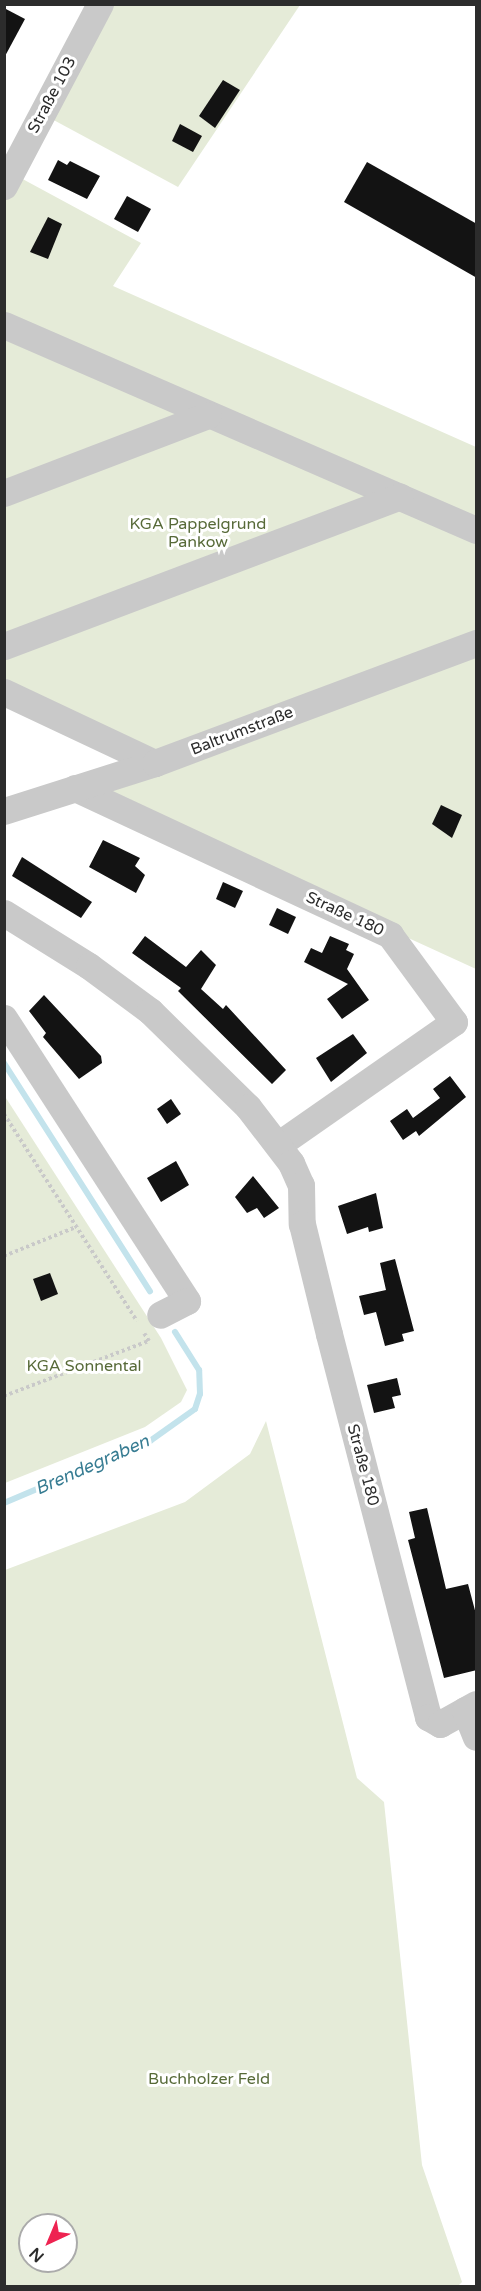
<!DOCTYPE html>
<html>
<head>
<meta charset="utf-8">
<style>
  body { margin:0 }
  #map { position:relative; width:481px; height:2291px; overflow:hidden; background:#fff; font-family:"Varela Round",sans-serif }
  div>[style] { position:absolute }
  [style*='--x'] { left:calc(var(--x)*1px); top:calc(var(--y)*1px); width:calc(var(--w)*1px); rotate:calc(var(--a)*1deg) }
  .green>* { inset:0; background:#e5ebd8 }
  .stream>* { height:6px; margin:-3px; padding:0 3px; transform-origin:3px; border-radius:3px; background:#c3e3ec }
  .building>* { inset:0; background:#131313 }
  .path>* { height:4px; margin-top:-2px; transform-origin:0; background:repeating-linear-gradient(90deg,#c9c9c9 0 3px,transparent 0 6px) }
  .minor>* { height:27px; margin:-13.5px; padding:0 13.5px; transform-origin:13.5px; border-radius:13.5px; background:#c9c9c9 }
  span { translate:-50% -50%; white-space:nowrap; text-align:center; line-height:1.15; -webkit-text-stroke:6px #fff; paint-order:stroke }
  .street-label { font-size:16px; color:#2c2c2c }
  .park-label { font-size:16px; color:#576a38 }
  .water-label { font-size:18px; color:#377c92; font-style:italic }
  .frame { position:absolute; inset:0; border:6px solid #2c2c2c; pointer-events:none }
  .north { position:absolute; left:18px; top:2213px; width:60px; height:60px; box-sizing:border-box; background:#fff; border:2px solid #ababab; border-radius:50%; rotate:224deg; font-size:16px; font-weight:700; line-height:24px; text-align:center; color:#2c2c2c }
  .north::after { content:''; display:block; margin:auto; width:21px; height:27px; background:#ee2351; clip-path:polygon(50% 0,100% 100%,50% 72%,0 100%) }
</style>
</head>
<body>
<div id="map">
  <div class="green">
    <i style="clip-path:polygon(108px 5px,300px 5px,178px 187px,48px 117px)"></i>
    <i style="clip-path:polygon(17px 176px,141px 243px,113px 286px,476px 447px,476px 634px,132px 763px,5px 701px,4px 197px)"></i>
    <i style="clip-path:polygon(476px 651px,476px 969px,90px 792px)"></i>
    <i style="clip-path:polygon(4px 1095px,161px 1338px,187px 1390px,181px 1402px,145px 1427px,5px 1483px)"></i>
    <i style="clip-path:polygon(evenodd,266px 1421px,357px 1778px,384px 1802px,422px 2165px,462px 2282px,458px 2286px,5px 2286px,5px 1570px,185px 1502px,250px 1454px,266px 1421px,30px 2225px,66px 2225px,66px 2261px,30px 2261px,30px 2225px)"></i>
  </div>
  <div class="stream">
    <i style="--x:4;--y:1063;--w:271;--a:57.4"></i>
    <i style="--x:4;--y:1503;--w:159;--a:-23"></i>
    <i style="--x:150;--y:1441;--w:55;--a:-35.4"></i>
    <i style="--x:195;--y:1409;--w:16;--a:-72"></i>
    <i style="--x:200;--y:1394;--w:24;--a:-92"></i>
    <i style="--x:199;--y:1370;--w:45;--a:-122.3"></i>
  </div>
  <div class="building">
    <i style="clip-path:polygon(4px 8px,25px 19px,4px 58px)"></i>
    <i style="clip-path:polygon(223px 80px,240px 90px,215px 128px,199px 116px)"></i>
    <i style="clip-path:polygon(180px 124px,202px 136px,193px 152px,172px 141px)"></i>
    <i style="clip-path:polygon(58px 160px,67px 165px,70px 161px,100px 176px,87px 199px,48px 180px)"></i>
    <i style="clip-path:polygon(367px 162px,477px 224px,477px 278px,344px 202px)"></i>
    <i style="clip-path:polygon(127px 196px,151px 209px,138px 232px,114px 219px)"></i>
    <i style="clip-path:polygon(48px 217px,62px 224px,48px 259px,30px 252px)"></i>
    <i style="clip-path:polygon(441px 805px,462px 815px,452px 838px,432px 824px)"></i>
    <i style="clip-path:polygon(103px 840px,140px 858px,135px 866px,145px 875px,136px 893px,89px 867px)"></i>
    <i style="clip-path:polygon(22px 857px,92px 902px,81px 918px,12px 876px)"></i>
    <i style="clip-path:polygon(223px 882px,243px 891px,235px 908px,216px 899px)"></i>
    <i style="clip-path:polygon(277px 908px,296px 917px,288px 934px,269px 925px)"></i>
    <i style="clip-path:polygon(145px 936px,186px 967px,201px 950px,216px 965px,201px 989px,223px 1009px,226px 1005px,286px 1070px,272px 1084px,178px 991px,181px 988px,132px 953px)"></i>
    <i style="clip-path:polygon(330px 936px,349px 944px,346px 950px,354px 954px,347px 969px,369px 1000px,342px 1019px,327px 999px,348px 984px,304px 962px,311px 948px,322px 953px)"></i>
    <i style="clip-path:polygon(44px 995px,101px 1056px,102px 1063px,79px 1079px,43px 1037px,46px 1033px,29px 1011px)"></i>
    <i style="clip-path:polygon(353px 1034px,367px 1053px,331px 1082px,316px 1058px)"></i>
    <i style="clip-path:polygon(450px 1076px,466px 1097px,419px 1136px,416px 1131px,403px 1140px,390px 1121px,407px 1109px,413px 1118px,440px 1098px,433px 1089px)"></i>
    <i style="clip-path:polygon(171px 1099px,181px 1114px,167px 1124px,157px 1109px)"></i>
    <i style="clip-path:polygon(176px 1161px,189px 1185px,161px 1202px,147px 1178px)"></i>
    <i style="clip-path:polygon(253px 1176px,279px 1208px,264px 1218px,257px 1208px,247px 1213px,235px 1197px)"></i>
    <i style="clip-path:polygon(376px 1193px,383px 1228px,369px 1232px,368px 1227px,347px 1234px,338px 1206px)"></i>
    <i style="clip-path:polygon(395px 1259px,414px 1331px,402px 1334px,404px 1341px,385px 1346px,376px 1312px,364px 1315px,359px 1296px,386px 1290px,380px 1263px)"></i>
    <i style="clip-path:polygon(50px 1273px,58px 1294px,41px 1301px,33px 1279px)"></i>
    <i style="clip-path:polygon(397px 1378px,401px 1395px,392px 1397px,395px 1408px,374px 1413px,367px 1385px)"></i>
    <i style="clip-path:polygon(427px 1508px,446px 1589px,468px 1584px,477px 1618px,477px 1670px,444px 1678px,408px 1540px,415px 1538px,409px 1512px)"></i>
  </div>
  <div class="path">
    <i style="--x:4;--y:1114;--w:246;--a:57.3"></i>
    <i style="--x:4;--y:1256;--w:78;--a:-21.9"></i>
    <i style="--x:4;--y:1396;--w:155;--a:-20.8"></i>
    <i style="--x:149;--y:1341;--w:9;--a:-122"></i>
  </div>
  <div class="minor">
    <i style="--x:4;--y:186;--w:206;--a:-62.2"></i>
    <i style="--x:4;--y:325;--w:515;--a:23.48"></i>
    <i style="--x:4;--y:493;--w:218;--a:-20.9"></i>
    <i style="--x:4;--y:646;--w:423;--a:-20.7"></i>
    <i style="--x:4;--y:692;--w:167;--a:25.2"></i>
    <i style="--x:75;--y:788;--w:348;--a:25"></i>
    <i style="--x:390;--y:935;--w:108;--a:53.7"></i>
    <i style="--x:454;--y:1022;--w:213;--a:145.1"></i>
    <i style="--x:4;--y:811;--w:158;--a:-17.6"></i>
    <i style="--x:155;--y:763;--w:343;--a:-20.5"></i>
    <i style="--x:4;--y:913;--w:100;--a:31.9"></i>
    <i style="--x:89;--y:966;--w:76;--a:36.4"></i>
    <i style="--x:150;--y:1011;--w:137;--a:44.4"></i>
    <i style="--x:248;--y:1107;--w:71;--a:52.5"></i>
    <i style="--x:291;--y:1163;--w:24;--a:66"></i>
    <i style="--x:301;--y:1185;--w:39;--a:89"></i>
    <i style="--x:302;--y:1224;--w:113;--a:76.2"></i>
    <i style="--x:329;--y:1334;--w:396;--a:75.5"></i>
    <i style="--x:428;--y:1717;--w:14;--a:30"></i>
    <i style="--x:440;--y:1724;--w:41;--a:-29.1"></i>
    <i style="--x:4;--y:1018;--w:337;--a:57.1"></i>
    <i style="--x:187;--y:1301;--w:30;--a:153"></i>
    <i style="--x:465;--y:1710;--w:29;--a:68"></i>
  </div>
  <div class="street-label">
    <span style="left:52px;top:95px;rotate:-62deg">Straße 103</span>
    <span style="left:242px;top:731px;rotate:-21deg">Baltrumstraße</span>
    <span style="left:345px;top:914px;rotate:25deg">Straße 180</span>
    <span style="left:363px;top:1465px;rotate:75deg">Straße 180</span>
  </div>
  <div class="park-label">
    <span style="left:198px;top:533px">KGA Pappelgrund<br>Pankow</span>
    <span style="left:84px;top:1366px">KGA Sonnental</span>
    <span style="left:209px;top:2079px">Buchholzer Feld</span>
  </div>
  <div class="water-label">
    <span style="left:92px;top:1465px;rotate:-24deg">Brendegraben</span>
  </div>
  <div class="frame"></div>
  <div class="north">N</div>
</div>
</body>
</html>
